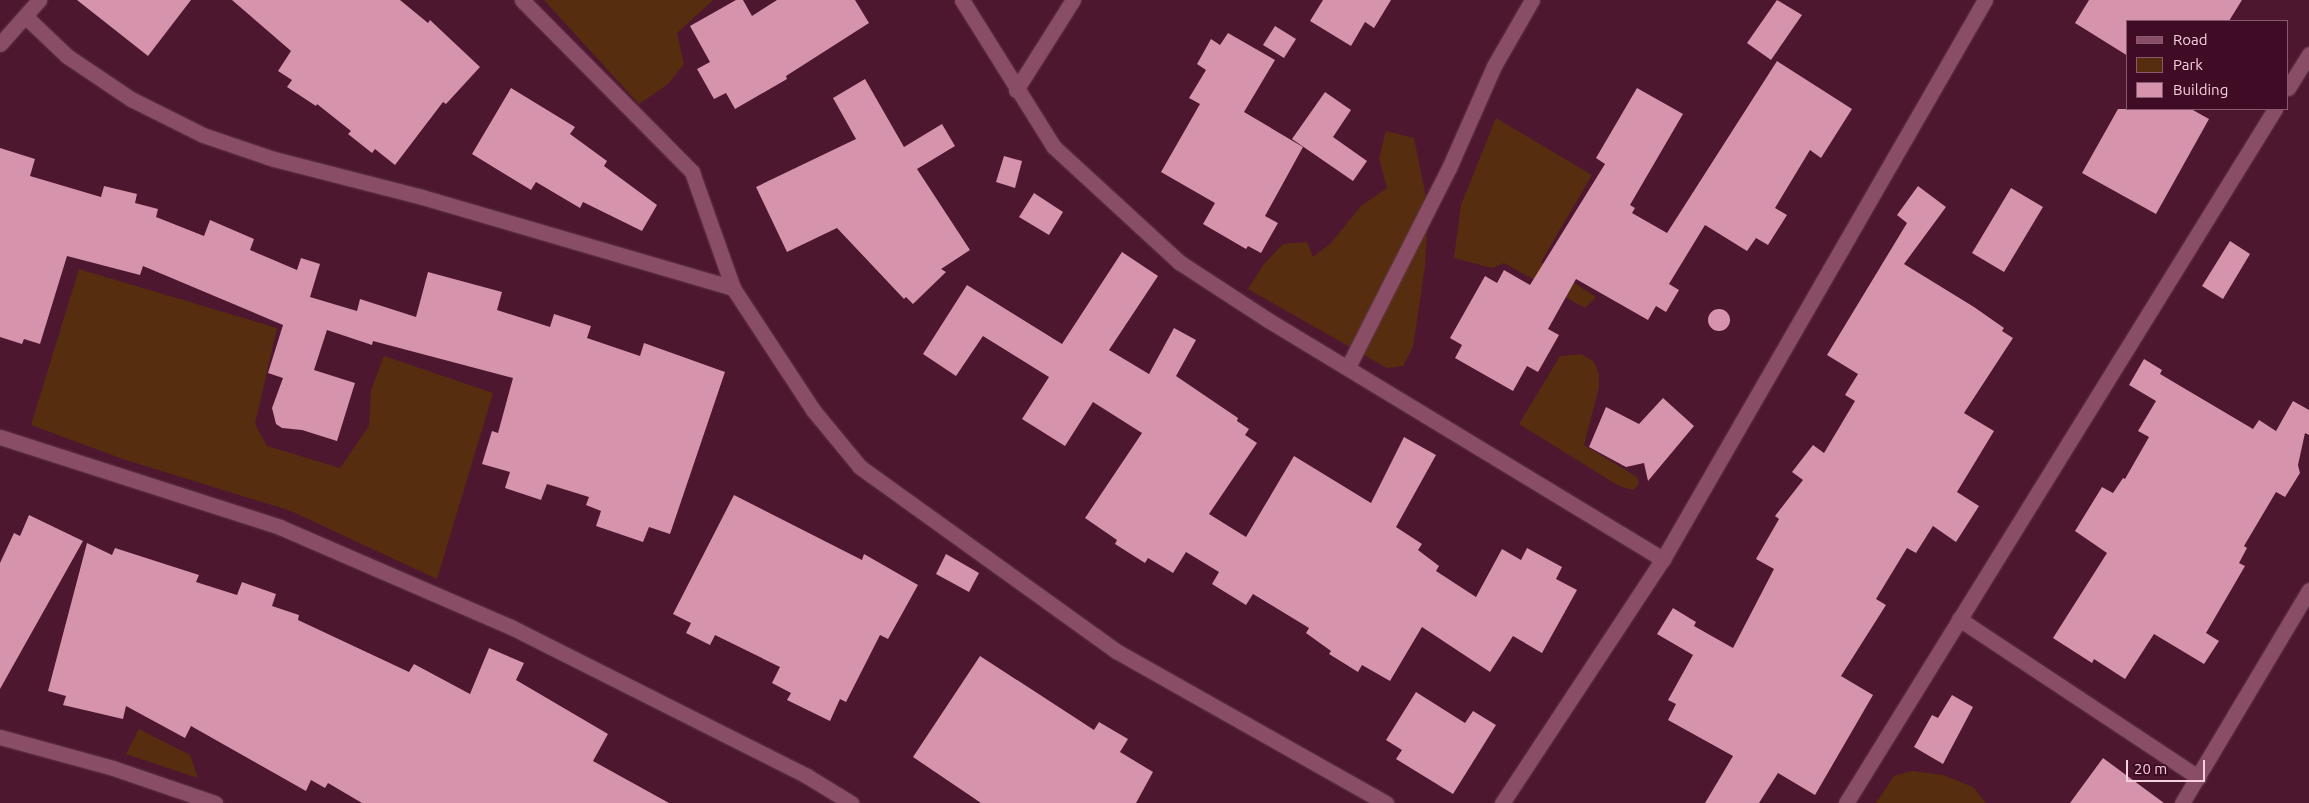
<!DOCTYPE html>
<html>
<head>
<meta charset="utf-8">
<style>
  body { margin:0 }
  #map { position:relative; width:2309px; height:803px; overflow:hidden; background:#4c172f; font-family:Ubuntu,sans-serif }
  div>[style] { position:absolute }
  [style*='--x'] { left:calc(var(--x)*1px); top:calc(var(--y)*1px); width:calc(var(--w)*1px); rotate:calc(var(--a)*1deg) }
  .green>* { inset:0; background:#562e0f }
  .building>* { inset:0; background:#d593ac }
  .round { border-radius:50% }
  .roads { filter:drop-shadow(0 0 1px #62364a) drop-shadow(0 0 1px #62364a) }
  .minor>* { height:15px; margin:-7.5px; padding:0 7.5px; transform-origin:7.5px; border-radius:7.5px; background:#894e65 }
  span { translate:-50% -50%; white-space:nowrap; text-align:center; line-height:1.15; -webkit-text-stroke:5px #400b25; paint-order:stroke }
  .legend { position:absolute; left:2126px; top:20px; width:162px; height:90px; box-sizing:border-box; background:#400b25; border:1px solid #885a6f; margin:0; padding:6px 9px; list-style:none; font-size:15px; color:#f5d1dd }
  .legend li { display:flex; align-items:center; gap:10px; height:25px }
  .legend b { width:25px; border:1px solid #885a6f }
  .scale { position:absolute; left:2126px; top:760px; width:79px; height:22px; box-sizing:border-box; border:2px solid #f5d1dd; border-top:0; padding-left:6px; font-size:15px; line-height:18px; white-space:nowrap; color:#f5d1dd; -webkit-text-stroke:4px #400b25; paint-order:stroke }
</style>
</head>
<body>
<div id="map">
  <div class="green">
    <i style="clip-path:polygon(544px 0,713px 0,677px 33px,684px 64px,668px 84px,639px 104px)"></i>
    <i style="clip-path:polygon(1496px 118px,1592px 175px,1541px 262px,1596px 297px,1585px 308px,1504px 263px,1492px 268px,1454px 258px,1461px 205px)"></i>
    <i style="clip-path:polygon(1386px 131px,1414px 138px,1428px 207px,1425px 266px,1413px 347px,1403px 366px,1387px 368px,1248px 289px,1263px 265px,1283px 244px,1307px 242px,1313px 257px,1331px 243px,1361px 206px,1387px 188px,1379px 158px)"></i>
    <i style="clip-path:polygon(79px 269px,277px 328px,255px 424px,267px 446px,340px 468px,369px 426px,371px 390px,384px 356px,493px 393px,437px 579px,291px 511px,123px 459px,31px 425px)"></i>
    <i style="clip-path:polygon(1581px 354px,1594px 362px,1599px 374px,1599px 387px,1584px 445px,1637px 477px,1639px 484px,1633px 490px,1619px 486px,1519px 424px,1560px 356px)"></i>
    <i style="clip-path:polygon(139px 729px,190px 755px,198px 778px,126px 754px)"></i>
    <i style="clip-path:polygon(1912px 771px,1943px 775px,1973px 787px,1986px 803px,1876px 803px,1894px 776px)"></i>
  </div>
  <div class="building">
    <i style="clip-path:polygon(77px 0,191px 0,148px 56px)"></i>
    <i style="clip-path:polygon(232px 0,400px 0,428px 23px,430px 20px,480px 67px,446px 104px,443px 102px,395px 165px,375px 149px,372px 153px,348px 134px,351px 131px,317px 104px,316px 106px,287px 87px,292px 80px,278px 71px,291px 51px)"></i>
    <i style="clip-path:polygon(736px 0,743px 0,752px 16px,777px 0,855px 0,869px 23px,786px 76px,787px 79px,735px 109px,726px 93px,714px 99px,697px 69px,710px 62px,690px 26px)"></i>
    <i style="clip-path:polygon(1323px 0,1391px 0,1374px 28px,1365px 22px,1351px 46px,1310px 21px)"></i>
    <i style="clip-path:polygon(1777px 0,1802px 15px,1771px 60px,1747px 43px)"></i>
    <i style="clip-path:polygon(2089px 0,2242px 0,2229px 21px,2128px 21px,2128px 56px,2075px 23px)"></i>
    <i style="clip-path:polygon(1275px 26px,1296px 39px,1284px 58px,1263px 45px)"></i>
    <i style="clip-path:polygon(1228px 33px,1275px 60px,1244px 112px,1303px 147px,1265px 216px,1278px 223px,1261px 253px,1248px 246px,1246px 249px,1203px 224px,1215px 203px,1161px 172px,1200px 104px,1189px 98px,1206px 70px,1197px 64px,1211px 39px,1220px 45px)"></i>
    <i style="clip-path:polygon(1777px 61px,1852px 109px,1821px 158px,1810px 150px,1775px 208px,1787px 215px,1768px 245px,1756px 238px,1747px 251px,1705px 225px,1669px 284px,1679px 290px,1666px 312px,1656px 306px,1648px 320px,1576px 279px,1548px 329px,1559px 335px,1538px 372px,1527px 366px,1513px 391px,1455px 358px,1462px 345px,1450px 338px,1485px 276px,1497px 283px,1504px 270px,1530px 285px,1605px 164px,1596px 158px,1637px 88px,1683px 114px,1630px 205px,1635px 208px,1632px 213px,1667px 233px)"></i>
    <i style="clip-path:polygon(865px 79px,904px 147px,942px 124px,955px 146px,917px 169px,970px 250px,941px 269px,946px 272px,913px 304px,906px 297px,904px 299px,837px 228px,787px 252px,756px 187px,856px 139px,833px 98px)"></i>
    <i style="clip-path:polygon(511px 88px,575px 127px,570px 134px,607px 161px,604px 166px,657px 205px,642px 231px,583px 202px,580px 208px,536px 182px,531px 190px,472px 154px)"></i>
    <i style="clip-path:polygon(1325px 92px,1351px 110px,1333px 137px,1367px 161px,1353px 181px,1292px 139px)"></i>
    <i style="clip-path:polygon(2118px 109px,2191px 109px,2209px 119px,2156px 214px,2082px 173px)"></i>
    <i style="clip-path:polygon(0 148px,35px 159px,30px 176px,101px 197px,104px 186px,137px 194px,135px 203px,158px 209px,156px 217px,204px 236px,210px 220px,254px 239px,250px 250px,297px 270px,301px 258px,320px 264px,310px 297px,357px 311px,360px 299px,416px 317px,428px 272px,502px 292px,497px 310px,550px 327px,554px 314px,591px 326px,587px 338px,640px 356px,644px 343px,725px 372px,670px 534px,649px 527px,643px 542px,596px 526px,601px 511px,586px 505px,589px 497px,547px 484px,541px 500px,505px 488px,510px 472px,482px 464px,492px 431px,498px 433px,513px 378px,373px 341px,372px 345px,327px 330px,314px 370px,355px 383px,337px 441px,302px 430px,282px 428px,276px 424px,272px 408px,283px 378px,268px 373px,283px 325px,143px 266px,140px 275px,67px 256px,40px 344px,24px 339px,22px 344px,0 337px)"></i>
    <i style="clip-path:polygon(1004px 156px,1022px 161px,1015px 188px,996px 182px)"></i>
    <i style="clip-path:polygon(1918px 186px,1946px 207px,1904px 264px,1974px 307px,2004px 328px,2002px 331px,2013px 338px,1964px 413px,1994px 431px,1957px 492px,1979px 506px,1956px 542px,1933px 526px,1916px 553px,1907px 548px,1876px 599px,1886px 605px,1841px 676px,1873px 695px,1815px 795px,1778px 773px,1759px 803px,1705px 803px,1733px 756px,1668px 720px,1676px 704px,1668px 700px,1693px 655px,1657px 634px,1673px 608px,1696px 622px,1694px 626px,1733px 648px,1774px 569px,1756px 559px,1779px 519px,1775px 516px,1803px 480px,1792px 472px,1813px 445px,1824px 453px,1855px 401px,1845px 395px,1858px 374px,1827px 355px,1907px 223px,1897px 215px)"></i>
    <i style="clip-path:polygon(2011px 188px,2043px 207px,2004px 272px,1972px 253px)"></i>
    <i style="clip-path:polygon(1034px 193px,1063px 212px,1049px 235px,1019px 217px)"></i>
    <i style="clip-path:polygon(2230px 241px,2250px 254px,2223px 299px,2202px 286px)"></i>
    <i style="clip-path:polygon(1122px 252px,1158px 276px,1109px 350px,1149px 374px,1174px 328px,1196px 340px,1176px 376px,1238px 418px,1237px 421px,1249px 429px,1245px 435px,1257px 443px,1209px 514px,1246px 537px,1294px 456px,1371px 503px,1404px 437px,1436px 455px,1396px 527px,1422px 544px,1418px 550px,1439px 566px,1436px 571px,1476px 597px,1502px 549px,1521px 560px,1527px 548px,1562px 567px,1556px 579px,1577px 590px,1542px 653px,1513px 636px,1490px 672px,1422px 627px,1390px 681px,1362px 665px,1358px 672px,1329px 654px,1331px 651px,1306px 633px,1309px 628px,1253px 594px,1246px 605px,1212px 584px,1219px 572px,1186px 552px,1173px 573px,1148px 558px,1145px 563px,1115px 544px,1117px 540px,1085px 518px,1142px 433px,1093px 402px,1065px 446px,1022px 419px,1049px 377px,983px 336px,956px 376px,923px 354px,967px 285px,1062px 344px)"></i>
    <i class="round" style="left:1708px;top:309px;width:22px;height:22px"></i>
    <i style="clip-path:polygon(2144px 359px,2162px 370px,2160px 374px,2253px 429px,2259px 420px,2276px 431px,2293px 401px,2309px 410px,2309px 435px,2305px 433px,2298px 465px,2300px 473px,2285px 497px,2276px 492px,2244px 546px,2247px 548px,2239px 563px,2245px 566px,2206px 633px,2219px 641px,2204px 664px,2154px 634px,2125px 679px,2094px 659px,2092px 663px,2053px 638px,2107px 553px,2075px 531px,2102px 487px,2113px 493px,2123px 478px,2125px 479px,2149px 437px,2138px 431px,2156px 401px,2129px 385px)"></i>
    <i style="clip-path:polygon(1663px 398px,1694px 426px,1648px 481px,1644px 463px,1626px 467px,1589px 447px,1606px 407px,1639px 424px)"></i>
    <i style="clip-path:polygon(734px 495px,862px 560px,864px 554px,918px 585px,888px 639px,880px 635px,846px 702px,840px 699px,830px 721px,787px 700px,791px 693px,772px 683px,780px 667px,715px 635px,710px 645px,686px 633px,691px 623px,673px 614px)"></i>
    <i style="clip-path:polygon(29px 515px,83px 541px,0 689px,0 563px,14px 533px,20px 536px)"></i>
    <i style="clip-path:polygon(87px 543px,112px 555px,115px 548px,199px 575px,196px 582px,237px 595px,242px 582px,276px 594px,272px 606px,299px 615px,298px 620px,409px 672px,414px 664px,470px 694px,489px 648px,524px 663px,516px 680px,608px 734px,593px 761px,669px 803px,362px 803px,328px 783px,325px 788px,311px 780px,306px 791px,191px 726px,185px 738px,126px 706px,123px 719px,63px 705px,66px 696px,48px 691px)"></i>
    <i style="clip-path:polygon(946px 554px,979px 573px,969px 592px,936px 574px)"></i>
    <i style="clip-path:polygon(980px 656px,1094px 730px,1099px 722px,1128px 739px,1120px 752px,1153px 772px,1136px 803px,981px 803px,913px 757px)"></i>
    <i style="clip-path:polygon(1416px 692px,1465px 723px,1473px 711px,1496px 725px,1453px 794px,1396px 759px,1402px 750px,1386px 740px)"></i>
    <i style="clip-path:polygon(1952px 695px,1973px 707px,1943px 764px,1914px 747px,1932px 715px,1938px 718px)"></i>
    <i style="clip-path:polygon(2103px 758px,2164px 803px,2070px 803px)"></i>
  </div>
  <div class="roads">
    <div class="minor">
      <i style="--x:522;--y:0;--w:242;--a:45.3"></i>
      <i style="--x:692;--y:172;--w:123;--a:70.5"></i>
      <i style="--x:733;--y:288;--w:146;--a:56.7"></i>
      <i style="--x:813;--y:410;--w:74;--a:50.5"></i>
      <i style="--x:860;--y:467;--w:315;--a:35.7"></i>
      <i style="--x:1116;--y:651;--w:310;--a:29.4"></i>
      <i style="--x:962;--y:0;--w:173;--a:58"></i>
      <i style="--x:1054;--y:147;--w:170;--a:42.6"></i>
      <i style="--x:1179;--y:262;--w:106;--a:33.1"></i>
      <i style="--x:1268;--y:320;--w:462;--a:31.2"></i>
      <i style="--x:25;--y:16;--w:58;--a:43.6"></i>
      <i style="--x:67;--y:56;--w:77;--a:33.9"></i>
      <i style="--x:131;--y:99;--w:80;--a:26.6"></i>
      <i style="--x:203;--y:135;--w:75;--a:18.7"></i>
      <i style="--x:274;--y:159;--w:153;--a:14.4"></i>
      <i style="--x:422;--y:197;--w:324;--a:16.3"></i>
      <i style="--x:0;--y:44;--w:59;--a:-48.4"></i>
      <i style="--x:2288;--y:88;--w:40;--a:-58"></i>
      <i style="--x:1016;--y:90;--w:107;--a:-57.7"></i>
      <i style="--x:1348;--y:367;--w:223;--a:-63.1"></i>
      <i style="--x:1449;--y:168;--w:111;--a:-66.2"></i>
      <i style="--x:1494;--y:66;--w:76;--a:-60.1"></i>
      <i style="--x:0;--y:437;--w:294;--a:17.8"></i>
      <i style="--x:280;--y:527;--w:252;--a:23.4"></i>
      <i style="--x:511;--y:627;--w:331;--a:26.7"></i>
      <i style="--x:807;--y:776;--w:52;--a:31.5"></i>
      <i style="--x:1959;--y:619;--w:287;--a:33.5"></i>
      <i style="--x:0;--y:737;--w:117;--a:15.3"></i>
      <i style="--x:113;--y:768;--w:108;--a:18.9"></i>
      <i style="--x:1502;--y:803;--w:292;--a:-56.6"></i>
      <i style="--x:1663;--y:559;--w:645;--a:-60.06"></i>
      <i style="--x:1846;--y:803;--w:816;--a:-58.28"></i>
      <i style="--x:2182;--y:803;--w:248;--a:-59.2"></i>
    </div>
  </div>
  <ul class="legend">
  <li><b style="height:6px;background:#894e65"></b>Road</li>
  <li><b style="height:14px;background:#562e0f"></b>Park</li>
  <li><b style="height:14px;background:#d593ac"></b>Building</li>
  </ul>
  <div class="scale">20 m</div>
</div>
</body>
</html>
